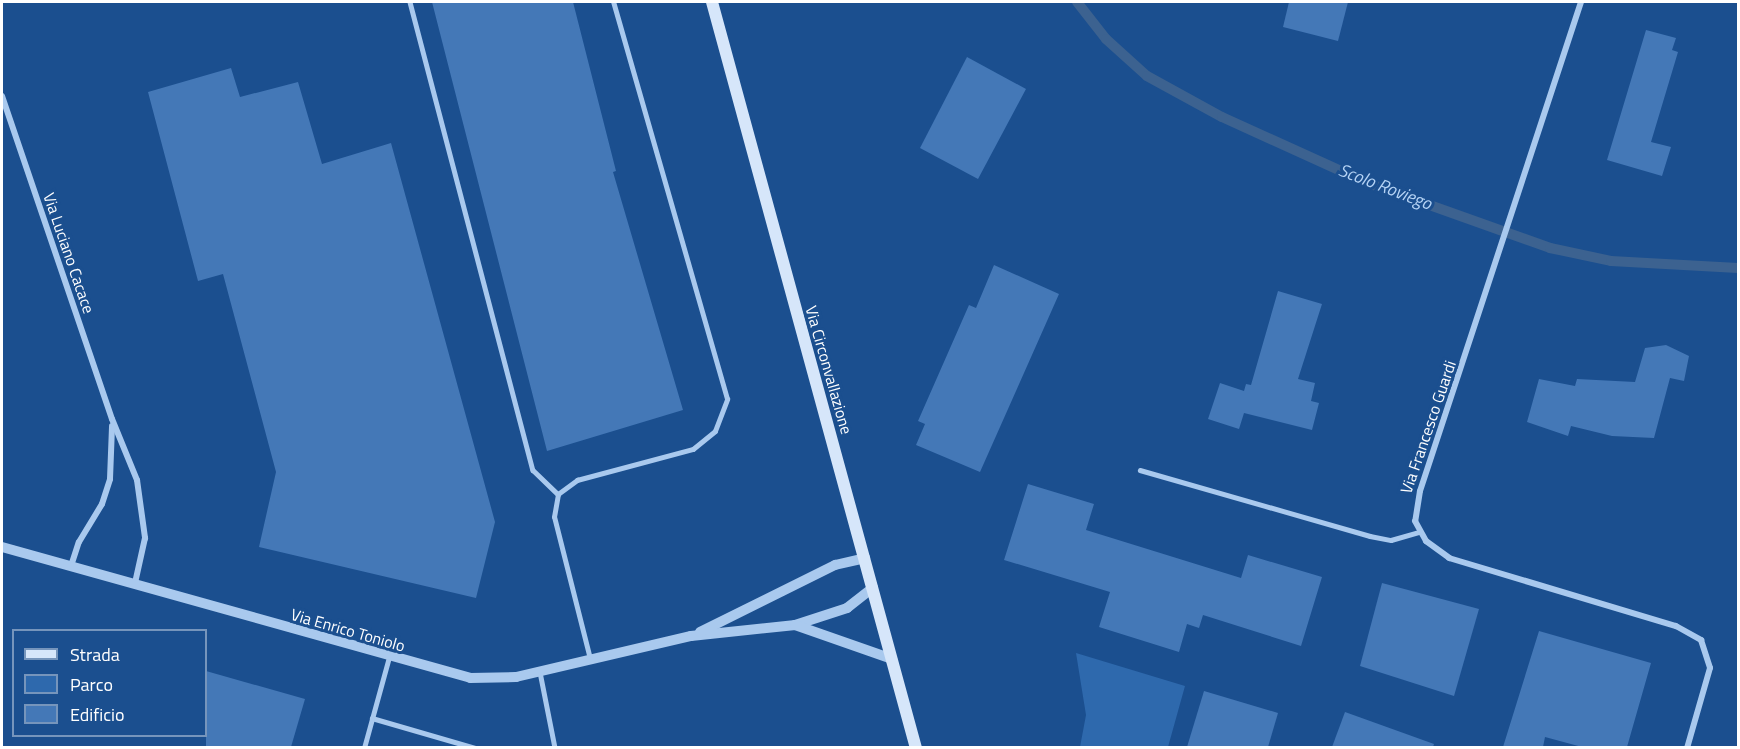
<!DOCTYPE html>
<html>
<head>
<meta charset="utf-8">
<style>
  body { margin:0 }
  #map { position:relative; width:1740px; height:749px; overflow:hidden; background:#1b4f8f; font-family:"Titillium Web",sans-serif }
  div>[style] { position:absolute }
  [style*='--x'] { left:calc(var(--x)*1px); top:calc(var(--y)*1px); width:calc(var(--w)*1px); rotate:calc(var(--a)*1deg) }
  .green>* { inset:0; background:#2e69ad }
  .stream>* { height:10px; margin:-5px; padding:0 5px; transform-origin:5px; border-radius:5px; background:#3c6290 }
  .building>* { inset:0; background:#4478b7 }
  .service>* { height:4.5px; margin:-2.25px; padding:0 2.25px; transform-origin:2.25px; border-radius:2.25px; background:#a9c9ee }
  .minor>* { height:6px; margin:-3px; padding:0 3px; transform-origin:3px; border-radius:3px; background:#a9c9ee }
  .tertiary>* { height:10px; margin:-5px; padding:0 5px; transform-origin:5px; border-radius:5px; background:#a9c9ee }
  .secondary>* { height:12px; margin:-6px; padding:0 6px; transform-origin:6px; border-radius:6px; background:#d6e6fa }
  span { translate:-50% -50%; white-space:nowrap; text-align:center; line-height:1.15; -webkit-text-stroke:6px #1b4f8f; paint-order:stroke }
  .street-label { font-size:16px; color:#fff }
  .water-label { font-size:18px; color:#b5d3f5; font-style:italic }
  .frame { position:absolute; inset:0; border:3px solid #fff; pointer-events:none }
  .legend { position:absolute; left:12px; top:629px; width:195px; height:108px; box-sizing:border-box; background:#1b4f8f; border:2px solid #7695bc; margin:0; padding:8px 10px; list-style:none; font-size:18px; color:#fff }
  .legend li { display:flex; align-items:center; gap:12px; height:30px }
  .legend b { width:30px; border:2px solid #7695bc }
</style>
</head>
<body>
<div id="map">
  <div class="green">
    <i style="clip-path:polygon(1076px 653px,1185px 686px,1168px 747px,1080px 747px,1086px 715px)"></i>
  </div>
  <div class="stream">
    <i style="--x:1077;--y:2;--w:47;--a:51.9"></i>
    <i style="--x:1106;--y:39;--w:55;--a:42.1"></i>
    <i style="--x:1147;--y:76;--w:85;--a:28.7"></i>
    <i style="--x:1222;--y:117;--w:157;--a:24.4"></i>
    <i style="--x:1365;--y:182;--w:196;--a:19.6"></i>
    <i style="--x:1550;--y:248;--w:62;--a:12"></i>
    <i style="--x:1611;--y:261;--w:127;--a:3.2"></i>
  </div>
  <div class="building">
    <i style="clip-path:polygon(432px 2px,573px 2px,616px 171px,613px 172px,683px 410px,547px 451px)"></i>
    <i style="clip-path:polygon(1289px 2px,1348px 2px,1338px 41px,1283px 27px)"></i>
    <i style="clip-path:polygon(1646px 30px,1676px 38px,1672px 50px,1678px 52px,1651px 142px,1671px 147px,1662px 176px,1607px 160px)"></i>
    <i style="clip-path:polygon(967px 57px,1026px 89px,978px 179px,920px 148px)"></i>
    <i style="clip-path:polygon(231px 68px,240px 97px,298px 82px,322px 164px,391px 143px,495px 522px,476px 598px,259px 547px,276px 472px,223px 274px,198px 281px,148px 92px)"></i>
    <i style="clip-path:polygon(994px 265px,1059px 294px,980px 472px,916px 445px,925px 424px,918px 421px,969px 305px,976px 308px)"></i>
    <i style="clip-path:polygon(1278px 291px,1322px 304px,1298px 379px,1315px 383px,1311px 401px,1319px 403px,1312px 430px,1244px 413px,1239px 429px,1208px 419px,1220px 383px,1244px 391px,1246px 384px,1251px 385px)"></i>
    <i style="clip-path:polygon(1666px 345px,1689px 356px,1684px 381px,1670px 378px,1654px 438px,1612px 436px,1571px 426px,1568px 436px,1527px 422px,1539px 379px,1575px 386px,1577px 379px,1635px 382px,1645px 348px)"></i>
    <i style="clip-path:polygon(1028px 484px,1094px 504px,1086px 530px,1241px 578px,1248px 555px,1322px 577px,1301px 646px,1203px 615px,1199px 628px,1187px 624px,1179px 652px,1099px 627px,1110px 592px,1004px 560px)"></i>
    <i style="clip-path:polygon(1382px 583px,1479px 609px,1454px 696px,1360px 666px)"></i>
    <i style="clip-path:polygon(1539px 631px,1651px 663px,1627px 747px,1582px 747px,1545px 737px,1543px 747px,1503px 747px)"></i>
    <i style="clip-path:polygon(206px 671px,305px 699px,291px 747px,206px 747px)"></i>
    <i style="clip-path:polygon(1204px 691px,1278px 713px,1268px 747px,1187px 747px)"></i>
    <i style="clip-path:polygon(1345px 712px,1434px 744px,1433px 747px,1332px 747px)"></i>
  </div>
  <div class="service">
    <i style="--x:410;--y:2;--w:484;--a:75.3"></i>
    <i style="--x:533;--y:470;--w:35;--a:44"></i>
    <i style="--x:1140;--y:470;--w:239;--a:16"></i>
    <i style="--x:1370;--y:536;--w:21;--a:11"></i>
    <i style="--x:1391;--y:540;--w:29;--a:-16"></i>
    <i style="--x:590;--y:659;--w:146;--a:-104.2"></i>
    <i style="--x:554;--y:517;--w:23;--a:-80"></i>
    <i style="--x:558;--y:494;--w:24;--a:-36"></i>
    <i style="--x:577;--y:480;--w:120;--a:-15"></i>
    <i style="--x:693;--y:449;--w:28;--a:-39"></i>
    <i style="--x:715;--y:431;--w:34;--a:-69"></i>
    <i style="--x:727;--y:399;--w:413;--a:-106"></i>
    <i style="--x:540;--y:672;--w:77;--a:78.8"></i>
    <i style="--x:372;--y:718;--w:107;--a:16.2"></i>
    <i style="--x:364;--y:748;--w:94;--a:-74.6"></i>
  </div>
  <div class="minor">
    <i style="--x:1581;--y:2;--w:515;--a:108.22"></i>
    <i style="--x:1420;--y:491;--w:30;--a:99"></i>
    <i style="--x:1415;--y:521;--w:23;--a:61"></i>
    <i style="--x:1426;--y:541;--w:29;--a:36"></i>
    <i style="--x:1449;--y:558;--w:237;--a:16.7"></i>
    <i style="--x:1676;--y:626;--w:29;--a:29"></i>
    <i style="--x:1701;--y:640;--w:29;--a:72"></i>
    <i style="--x:1710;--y:668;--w:83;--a:106"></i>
    <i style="--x:2;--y:96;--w:341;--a:71.2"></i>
    <i style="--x:112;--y:419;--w:66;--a:67.7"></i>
    <i style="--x:137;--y:480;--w:59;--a:82.1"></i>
    <i style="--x:145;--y:538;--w:46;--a:102.5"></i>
    <i style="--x:71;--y:566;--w:25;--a:-72"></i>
    <i style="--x:79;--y:542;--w:44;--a:-58.8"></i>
    <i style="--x:102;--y:504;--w:26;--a:-72"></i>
    <i style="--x:110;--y:479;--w:53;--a:-87.8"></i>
  </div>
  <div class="tertiary">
    <i style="--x:2;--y:547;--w:486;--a:15.6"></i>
    <i style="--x:470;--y:678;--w:46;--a:-1.2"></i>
    <i style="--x:516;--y:677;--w:180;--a:-13.2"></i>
    <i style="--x:691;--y:636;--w:105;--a:-6"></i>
    <i style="--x:795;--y:625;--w:55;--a:-18.1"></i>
    <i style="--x:847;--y:608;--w:33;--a:-38"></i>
    <i style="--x:795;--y:625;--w:103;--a:19.3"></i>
    <i style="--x:700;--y:632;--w:151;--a:-26.4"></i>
    <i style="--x:835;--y:565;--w:31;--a:-13"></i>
  </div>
  <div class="secondary">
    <i style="--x:712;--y:2;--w:773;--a:74.71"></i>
  </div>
  <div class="street-label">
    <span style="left:69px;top:253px;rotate:71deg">Via Luciano Cacace</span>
    <span style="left:829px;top:370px;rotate:74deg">Via Circonvallazione</span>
    <span style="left:1428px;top:427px;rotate:-71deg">Via Francesco Guardi</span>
    <span style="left:348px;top:630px;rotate:16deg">Via Enrico Toniolo</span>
  </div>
  <div class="water-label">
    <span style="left:1385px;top:187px;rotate:21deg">Scolo Roviego</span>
  </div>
  <div class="frame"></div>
  <ul class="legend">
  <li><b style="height:8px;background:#d6e6fa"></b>Strada</li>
  <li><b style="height:16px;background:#2e69ad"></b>Parco</li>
  <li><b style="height:16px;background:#4478b7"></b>Edificio</li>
  </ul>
</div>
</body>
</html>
